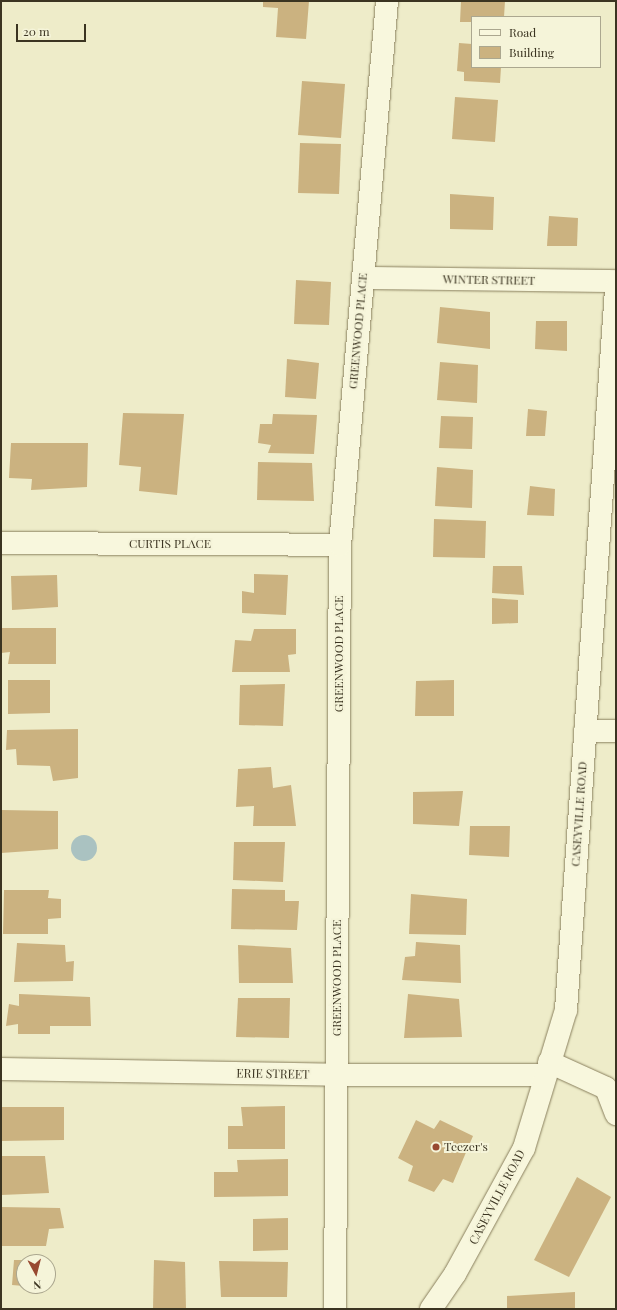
<!DOCTYPE html>
<html>
<head>
<meta charset="utf-8">
<style>
  body { margin:0 }
  #map { position:relative; width:617px; height:1310px; overflow:hidden; background:#eeecc9; font-family:"Playfair Display",serif }
  div>[style] { position:absolute }
  [style*='--x'] { left:calc(var(--x)*1px); top:calc(var(--y)*1px); width:calc(var(--w)*1px); rotate:calc(var(--a)*1deg) }
  .water>* { inset:0; background:#aac2c1 }
  .round { border-radius:50% }
  .building>* { inset:0; background:#cbb280 }
  .roads { filter:drop-shadow(0 0 1px #8a805e) drop-shadow(0 0 1px #8a805e) }
  .minor>* { height:22px; margin:-11px; padding:0 11px; transform-origin:11px; border-radius:11px; background:#f8f7dd }
  .tertiary>* { height:22px; margin:-11px; padding:0 11px; transform-origin:11px; border-radius:11px; background:#f8f7dd }
  .dots>* { width:11px; height:11px; translate:-50% -50%; box-sizing:border-box; border:2px solid #f5f4d9; border-radius:50% }
  span { translate:-50% -50%; white-space:nowrap; text-align:center; line-height:1.15; -webkit-text-stroke:4px #f5f4d9; paint-order:stroke }
  .street-label { font-size:12px; color:#3b3421 }
  .poi-label { font-size:12px; color:#3b3421 }
  .left { translate:0 -50%; text-align:left }
  .frame { position:absolute; inset:0; border:2px solid #3b3421; pointer-events:none }
  .legend { position:absolute; left:471px; top:16px; width:130px; height:52px; box-sizing:border-box; background:#f5f4d9; border:1px solid #aba78f; margin:0; padding:5px 7px; list-style:none; font-size:12px; color:#3b3421 }
  .legend li { display:flex; align-items:center; gap:8px; height:20px }
  .legend b { width:20px; border:1px solid #aba78f }
  .north { position:absolute; left:16px; top:1254px; width:40px; height:40px; box-sizing:border-box; background:#f5f4d9; border:1px solid #aba78f; border-radius:50%; rotate:173deg; font-size:11px; font-weight:700; line-height:16px; text-align:center; color:#3b3421 }
  .north::after { content:''; display:block; margin:auto; width:14px; height:18px; background:#984930; clip-path:polygon(50% 0,100% 100%,50% 72%,0 100%) }
  .scale { position:absolute; left:16px; top:24px; width:70px; height:18px; box-sizing:border-box; border:2px solid #3b3421; border-top:0; padding-left:5px; font-size:12px; line-height:14px; white-space:nowrap; color:#3b3421; -webkit-text-stroke:3px #f5f4d9; paint-order:stroke }
</style>
</head>
<body>
<div id="map">
  <div class="water">
    <i class="round" style="left:71px;top:835px;width:26px;height:26px"></i>
  </div>
  <div class="building">
    <i style="clip-path:polygon(263px 1px,309px 1px,306px 39px,276px 37px,278px 8px,263px 7px)"></i>
    <i style="clip-path:polygon(461px 1px,505px 1px,504px 17px,472px 17px,472px 22px,460px 22px)"></i>
    <i style="clip-path:polygon(459px 43px,472px 44px,472px 67px,501px 67px,500px 83px,464px 81px,464px 72px,457px 71px)"></i>
    <i style="clip-path:polygon(302px 81px,345px 84px,341px 138px,298px 135px)"></i>
    <i style="clip-path:polygon(455px 97px,498px 100px,495px 142px,452px 139px)"></i>
    <i style="clip-path:polygon(300px 143px,341px 144px,339px 194px,298px 193px)"></i>
    <i style="clip-path:polygon(450px 194px,494px 197px,493px 230px,450px 229px)"></i>
    <i style="clip-path:polygon(549px 216px,578px 218px,577px 246px,547px 246px)"></i>
    <i style="clip-path:polygon(296px 280px,331px 282px,329px 325px,294px 324px)"></i>
    <i style="clip-path:polygon(440px 307px,490px 312px,490px 349px,437px 343px)"></i>
    <i style="clip-path:polygon(536px 321px,567px 321px,567px 351px,535px 349px)"></i>
    <i style="clip-path:polygon(287px 359px,319px 363px,316px 399px,285px 397px)"></i>
    <i style="clip-path:polygon(440px 362px,478px 365px,477px 403px,437px 400px)"></i>
    <i style="clip-path:polygon(528px 409px,547px 411px,545px 436px,526px 436px)"></i>
    <i style="clip-path:polygon(123px 413px,184px 414px,177px 495px,139px 491px,141px 467px,119px 465px)"></i>
    <i style="clip-path:polygon(273px 414px,317px 415px,314px 454px,268px 453px,271px 445px,258px 443px,260px 424px,272px 424px)"></i>
    <i style="clip-path:polygon(441px 416px,473px 417px,472px 449px,439px 448px)"></i>
    <i style="clip-path:polygon(11px 443px,88px 443px,87px 487px,31px 490px,32px 479px,9px 478px)"></i>
    <i style="clip-path:polygon(258px 462px,312px 463px,314px 501px,257px 500px)"></i>
    <i style="clip-path:polygon(437px 467px,473px 470px,472px 508px,435px 506px)"></i>
    <i style="clip-path:polygon(530px 486px,555px 489px,554px 516px,527px 515px)"></i>
    <i style="clip-path:polygon(434px 519px,486px 521px,485px 558px,433px 557px)"></i>
    <i style="clip-path:polygon(493px 566px,522px 566px,524px 595px,492px 593px)"></i>
    <i style="clip-path:polygon(254px 574px,288px 575px,286px 615px,242px 613px,242px 591px,254px 593px)"></i>
    <i style="clip-path:polygon(57px 575px,58px 607px,12px 610px,11px 576px)"></i>
    <i style="clip-path:polygon(492px 598px,518px 600px,518px 623px,492px 624px)"></i>
    <i style="clip-path:polygon(1px 628px,56px 628px,56px 664px,8px 664px,10px 652px,1px 653px)"></i>
    <i style="clip-path:polygon(254px 629px,296px 629px,296px 654px,288px 655px,290px 672px,232px 672px,235px 640px,251px 641px)"></i>
    <i style="clip-path:polygon(8px 680px,50px 680px,50px 713px,8px 714px)"></i>
    <i style="clip-path:polygon(454px 680px,454px 716px,415px 716px,416px 681px)"></i>
    <i style="clip-path:polygon(285px 684px,283px 726px,239px 725px,240px 685px)"></i>
    <i style="clip-path:polygon(78px 729px,78px 778px,53px 781px,50px 766px,17px 765px,16px 749px,6px 750px,7px 730px)"></i>
    <i style="clip-path:polygon(271px 767px,273px 788px,291px 785px,296px 826px,253px 826px,254px 806px,236px 807px,238px 769px)"></i>
    <i style="clip-path:polygon(463px 791px,459px 826px,413px 824px,413px 792px)"></i>
    <i style="clip-path:polygon(1px 810px,58px 811px,58px 849px,1px 853px)"></i>
    <i style="clip-path:polygon(470px 826px,510px 826px,509px 857px,469px 855px)"></i>
    <i style="clip-path:polygon(234px 842px,285px 842px,283px 882px,233px 880px)"></i>
    <i style="clip-path:polygon(232px 889px,285px 890px,285px 901px,299px 901px,297px 930px,231px 929px)"></i>
    <i style="clip-path:polygon(4px 890px,49px 890px,48px 898px,61px 899px,61px 918px,48px 919px,48px 934px,3px 934px)"></i>
    <i style="clip-path:polygon(411px 894px,467px 899px,466px 935px,409px 934px)"></i>
    <i style="clip-path:polygon(416px 942px,460px 945px,461px 983px,402px 980px,405px 957px,415px 956px)"></i>
    <i style="clip-path:polygon(17px 943px,65px 945px,66px 962px,74px 961px,73px 981px,14px 982px)"></i>
    <i style="clip-path:polygon(238px 945px,291px 948px,293px 983px,239px 983px)"></i>
    <i style="clip-path:polygon(19px 994px,90px 997px,91px 1026px,50px 1026px,50px 1034px,18px 1034px,18px 1024px,6px 1026px,9px 1004px,19px 1006px)"></i>
    <i style="clip-path:polygon(408px 994px,459px 999px,462px 1037px,404px 1038px)"></i>
    <i style="clip-path:polygon(238px 998px,290px 998px,289px 1038px,236px 1037px)"></i>
    <i style="clip-path:polygon(285px 1106px,285px 1149px,228px 1149px,228px 1126px,243px 1126px,241px 1107px)"></i>
    <i style="clip-path:polygon(1px 1107px,64px 1107px,64px 1140px,1px 1141px)"></i>
    <i style="clip-path:polygon(416px 1120px,434px 1129px,440px 1120px,473px 1136px,453px 1183px,443px 1179px,434px 1192px,408px 1181px,413px 1166px,398px 1158px)"></i>
    <i style="clip-path:polygon(1px 1156px,45px 1156px,49px 1193px,1px 1195px)"></i>
    <i style="clip-path:polygon(288px 1159px,288px 1196px,214px 1197px,214px 1172px,238px 1172px,237px 1160px)"></i>
    <i style="clip-path:polygon(577px 1177px,611px 1197px,569px 1277px,534px 1260px)"></i>
    <i style="clip-path:polygon(1px 1207px,60px 1208px,64px 1228px,49px 1229px,46px 1246px,1px 1246px)"></i>
    <i style="clip-path:polygon(288px 1218px,288px 1250px,253px 1251px,253px 1219px)"></i>
    <i style="clip-path:polygon(14px 1260px,47px 1260px,47px 1262px,24px 1262px,24px 1286px,12px 1285px)"></i>
    <i style="clip-path:polygon(154px 1260px,185px 1262px,186px 1309px,153px 1309px)"></i>
    <i style="clip-path:polygon(219px 1261px,288px 1262px,287px 1297px,221px 1297px)"></i>
    <i style="clip-path:polygon(575px 1292px,575px 1309px,507px 1309px,507px 1296px)"></i>
  </div>
  <div class="roads">
    <div class="minor">
      <i style="--x:363;--y:278;--w:253;--a:0.7"></i>
      <i style="--x:1;--y:543;--w:339;--a:0.3"></i>
      <i style="--x:585;--y:731;--w:31;--a:0"></i>
      <i style="--x:549;--y:1062;--w:63;--a:24.5"></i>
      <i style="--x:606;--y:1088;--w:28;--a:69"></i>
      <i style="--x:1;--y:1069;--w:336;--a:1"></i>
      <i style="--x:337;--y:1075;--w:208;--a:0"></i>
      <i style="--x:335;--y:1309;--w:764;--a:-89.63"></i>
      <i style="--x:340;--y:545;--w:546;--a:-85.06"></i>
    </div>
    <div class="tertiary">
      <i style="--x:431;--y:1309;--w:42;--a:-55.6"></i>
      <i style="--x:455;--y:1274;--w:144;--a:-61.3"></i>
      <i style="--x:524;--y:1148;--w:144;--a:-73.1"></i>
      <i style="--x:566;--y:1010;--w:723;--a:-86.03"></i>
    </div>
  </div>
  <div class="dots">
    <i style="left:436px;top:1147px;background:#984930"></i>
  </div>
  <div class="street-label">
    <span style="left:489px;top:280px;rotate:1deg">WINTER STREET</span>
    <span style="left:358px;top:331px;rotate:-85deg">GREENWOOD PLACE</span>
    <span style="left:170px;top:544px">CURTIS PLACE</span>
    <span style="left:339px;top:654px;rotate:-90deg">GREENWOOD PLACE</span>
    <span style="left:579px;top:814px;rotate:-86deg">CASEYVILLE ROAD</span>
    <span style="left:337px;top:978px;rotate:-90deg">GREENWOOD PLACE</span>
    <span style="left:273px;top:1074px;rotate:1deg">ERIE STREET</span>
    <span style="left:497px;top:1197px;rotate:-62deg">CASEYVILLE ROAD</span>
  </div>
  <div class="poi-label">
    <span class="left" style="left:444px;top:1147px">Teezer's</span>
  </div>
  <div class="frame"></div>
  <ul class="legend">
  <li><b style="height:5px;background:#f8f7dd"></b>Road</li>
  <li><b style="height:11px;background:#cbb280"></b>Building</li>
  </ul>
  <div class="north">N</div>
  <div class="scale">20 m</div>
</div>
</body>
</html>
